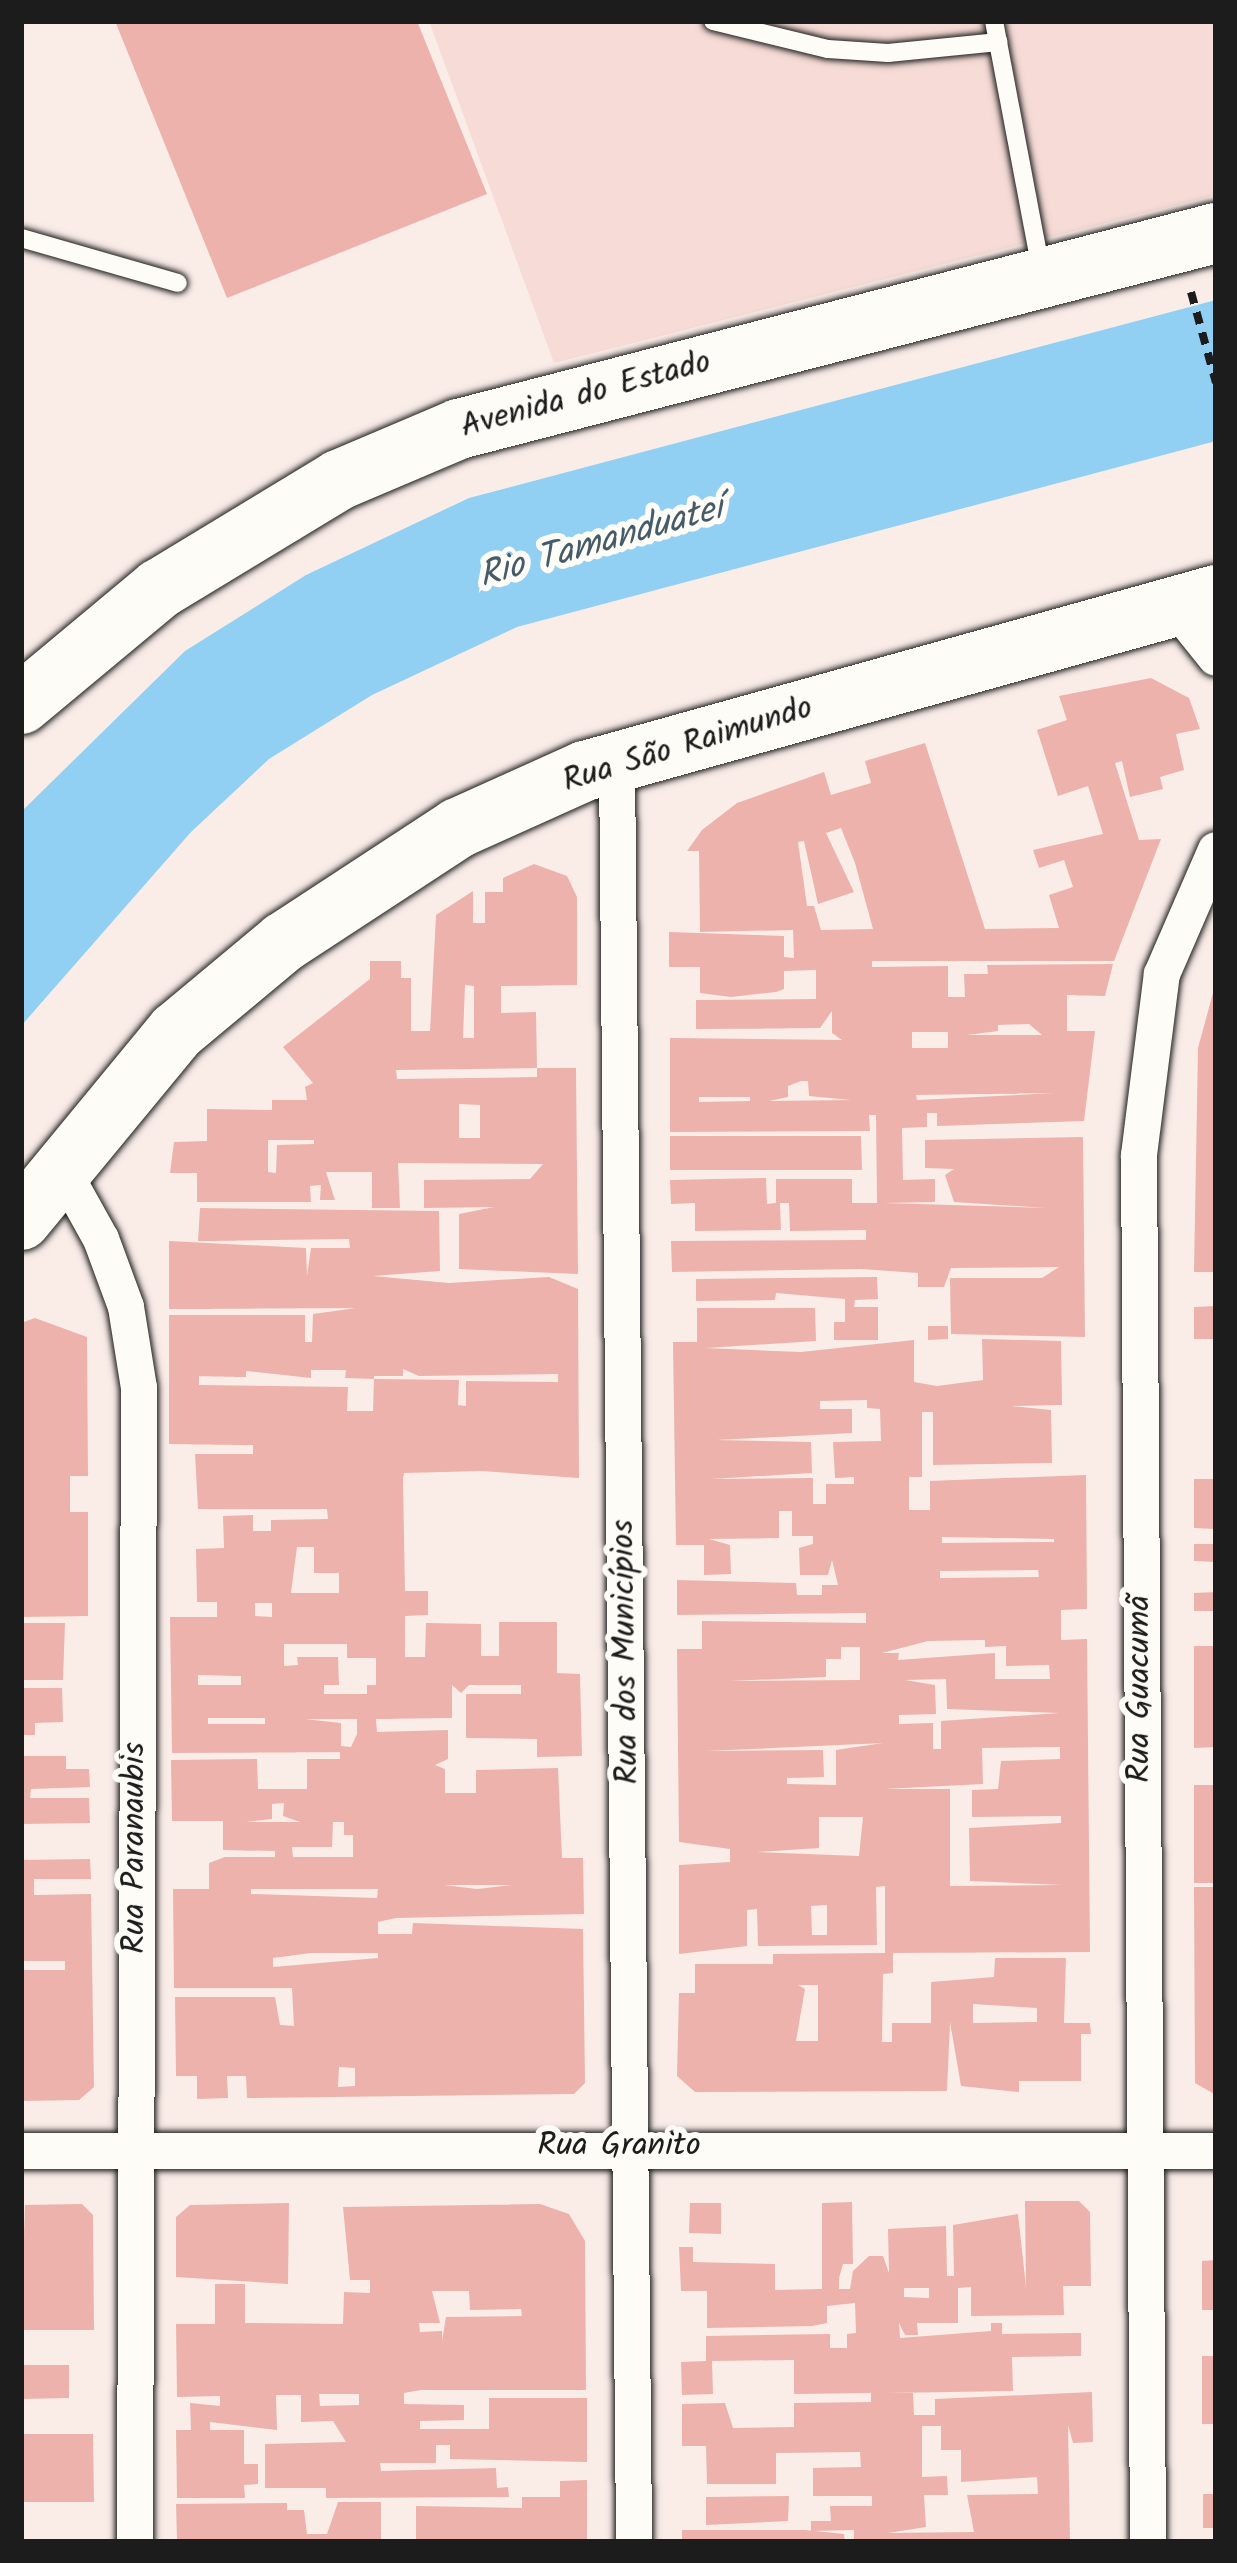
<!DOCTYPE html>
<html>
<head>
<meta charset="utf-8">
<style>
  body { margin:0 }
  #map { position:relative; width:1237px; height:2563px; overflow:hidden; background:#faede8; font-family:Kalam,sans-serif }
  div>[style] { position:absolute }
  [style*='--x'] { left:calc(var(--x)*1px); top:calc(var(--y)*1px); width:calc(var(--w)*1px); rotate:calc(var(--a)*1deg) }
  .built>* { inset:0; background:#f6dbd6 }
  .water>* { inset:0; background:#91d0f2 }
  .building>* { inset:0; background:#edb2ac }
  .path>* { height:8px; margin-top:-4px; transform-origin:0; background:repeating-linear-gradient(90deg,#1c1c1c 0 12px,transparent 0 21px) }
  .roads { filter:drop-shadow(0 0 3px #1c1c1c) drop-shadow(0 0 3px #1c1c1c) }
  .service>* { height:18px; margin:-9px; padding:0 9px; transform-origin:9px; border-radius:9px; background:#fdfcf7 }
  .minor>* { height:36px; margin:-18px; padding:0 18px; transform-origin:18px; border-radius:18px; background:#fdfcf7 }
  .trunk>* { height:60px; margin:-30px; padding:0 30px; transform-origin:30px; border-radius:30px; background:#fdfcf7 }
  span { translate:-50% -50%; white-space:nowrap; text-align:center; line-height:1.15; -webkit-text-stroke:12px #fdfcf7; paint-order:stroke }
  .street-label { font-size:33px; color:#1c1c1c }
  .water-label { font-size:36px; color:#455b67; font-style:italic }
  .frame { position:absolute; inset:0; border:24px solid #1c1c1c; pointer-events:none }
</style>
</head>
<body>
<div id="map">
  <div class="built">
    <i style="clip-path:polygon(429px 21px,1216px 21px,1216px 195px,554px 363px)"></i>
  </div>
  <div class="water">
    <i style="clip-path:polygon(1216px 300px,1216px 441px,517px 627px,372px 695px,269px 759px,191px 832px,21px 1026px,21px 812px,185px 651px,306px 575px,469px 498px)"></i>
  </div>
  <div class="building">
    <i style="clip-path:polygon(115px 21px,417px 21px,487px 194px,227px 298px)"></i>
    <i style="clip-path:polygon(evenodd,1151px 678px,1189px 698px,1200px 729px,1176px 734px,1184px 770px,1160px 777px,1163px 789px,1130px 797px,1122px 761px,1115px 763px,1139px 840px,1161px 839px,1114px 961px,872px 961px,872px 967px,948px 966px,948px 997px,965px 997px,964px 974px,988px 974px,987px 965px,1113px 964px,1105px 996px,1067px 995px,1067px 1031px,1095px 1031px,1084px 1121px,937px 1126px,937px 1113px,927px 1113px,927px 1127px,902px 1128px,903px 1180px,935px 1179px,935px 1202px,884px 1203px,1047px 1208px,954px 1202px,945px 1175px,954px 1169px,925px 1168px,925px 1140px,1083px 1137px,1085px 1337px,951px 1334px,950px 1278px,1042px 1278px,1059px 1267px,951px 1268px,944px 1287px,918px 1287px,918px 1273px,861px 1269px,672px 1272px,671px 1241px,866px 1240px,866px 1230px,790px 1231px,789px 1203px,780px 1203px,781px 1230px,695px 1231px,695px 1203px,671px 1204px,670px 1180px,766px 1178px,767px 1204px,776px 1203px,776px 1179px,852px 1179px,852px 1203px,877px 1203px,876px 1115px,869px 1115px,870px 1131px,670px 1132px,670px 1038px,842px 1040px,832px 1033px,832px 1011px,820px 1028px,696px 1029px,696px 1000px,816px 999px,816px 970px,784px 971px,784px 989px,776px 992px,731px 997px,700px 993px,700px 967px,669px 967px,669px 932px,784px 936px,784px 957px,794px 958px,793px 930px,700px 932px,699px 851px,687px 851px,702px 830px,737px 803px,824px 772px,831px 795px,871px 783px,865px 761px,925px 743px,985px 929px,1059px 928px,1049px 895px,1073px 887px,1064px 860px,1039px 868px,1033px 850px,1103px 834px,1088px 786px,1058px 796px,1037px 730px,1067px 720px,1059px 696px,1151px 678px,841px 828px,855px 863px,873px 929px,821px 930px,814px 906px,807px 906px,798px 842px,804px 841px,818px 904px,854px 892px,826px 833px,841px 828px,1151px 678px,1029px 1024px,1042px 1035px,967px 1035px,998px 1031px,998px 1025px,1029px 1024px,1151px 678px,912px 1032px,948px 1032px,948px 1048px,912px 1048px,912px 1032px,1151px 678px,801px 1081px,808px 1081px,809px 1096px,851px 1100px,769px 1101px,788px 1097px,788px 1086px,801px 1081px,1151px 678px,1055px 1093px,917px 1100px,916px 1095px,1055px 1093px,1151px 678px,699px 1097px,750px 1097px,750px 1101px,699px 1102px,699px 1097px)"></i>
    <i style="clip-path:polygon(evenodd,534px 864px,567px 876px,577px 897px,577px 985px,501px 986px,501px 1013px,536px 1012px,537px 1068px,576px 1068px,578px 1274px,459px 1269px,459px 1214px,494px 1207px,424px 1208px,424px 1180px,530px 1179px,543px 1164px,398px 1163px,400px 1208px,372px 1208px,372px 1172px,326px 1172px,335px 1200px,320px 1200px,321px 1185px,310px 1186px,311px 1202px,197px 1202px,197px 1173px,170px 1173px,174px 1142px,207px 1141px,207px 1109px,272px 1110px,272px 1100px,307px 1100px,305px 1087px,313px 1083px,283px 1047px,370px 979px,370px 961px,401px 961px,401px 978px,411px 978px,411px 1031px,430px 1031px,436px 915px,473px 891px,473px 923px,485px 923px,485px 892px,503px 892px,503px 878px,534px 864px,465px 985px,474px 986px,474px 1038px,463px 1038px,465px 985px,534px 864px,537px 1068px,537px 1077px,397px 1079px,396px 1070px,537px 1068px,534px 864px,459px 1104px,480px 1105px,480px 1138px,459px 1138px,459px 1104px,534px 864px,268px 1140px,314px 1140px,314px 1144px,277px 1145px,276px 1173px,268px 1172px,268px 1140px)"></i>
    <i style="clip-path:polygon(1216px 982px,1216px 1272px,1194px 1272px,1198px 1048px)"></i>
    <i style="clip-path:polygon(670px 1136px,861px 1136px,862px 1170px,670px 1170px)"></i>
    <i style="clip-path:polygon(evenodd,200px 1208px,439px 1211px,440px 1271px,373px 1276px,449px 1283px,549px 1277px,578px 1289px,579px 1478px,482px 1471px,404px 1473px,403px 1479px,405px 1591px,428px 1591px,428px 1615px,405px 1616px,405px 1657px,425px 1657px,426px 1623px,481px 1624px,481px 1656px,499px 1656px,499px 1622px,557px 1622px,557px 1673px,580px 1674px,582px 1756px,537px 1757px,537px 1739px,466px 1738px,466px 1694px,521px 1694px,521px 1685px,469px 1685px,461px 1693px,452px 1685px,452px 1718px,376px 1719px,377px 1732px,448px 1730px,448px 1759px,435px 1765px,445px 1769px,445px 1793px,476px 1793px,476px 1770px,558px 1768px,562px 1858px,583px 1858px,584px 1914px,396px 1918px,378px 1922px,378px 1934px,412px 1934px,413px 1923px,583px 1929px,585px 2083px,574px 2094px,247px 2098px,246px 2076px,227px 2076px,228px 2098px,197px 2099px,197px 2076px,176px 2076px,175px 1997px,275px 1997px,280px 2025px,294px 2026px,293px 2008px,292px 1988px,174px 1988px,173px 1889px,209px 1889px,209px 1863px,225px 1857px,275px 1857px,275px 1851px,223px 1850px,223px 1821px,172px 1821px,171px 1760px,257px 1759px,258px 1789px,307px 1789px,307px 1759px,340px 1759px,340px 1752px,172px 1753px,170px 1617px,217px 1617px,217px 1602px,197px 1602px,196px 1549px,224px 1548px,223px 1516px,253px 1515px,253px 1531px,271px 1531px,271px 1520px,328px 1519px,327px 1509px,198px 1509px,195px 1454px,253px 1454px,253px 1445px,169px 1444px,169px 1315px,305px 1315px,305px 1342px,312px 1342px,313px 1314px,356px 1308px,169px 1309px,169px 1241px,306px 1248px,307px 1276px,311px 1248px,350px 1248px,349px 1239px,198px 1241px,200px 1208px,403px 1369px,419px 1376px,558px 1374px,558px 1382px,466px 1381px,466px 1406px,458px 1405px,459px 1380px,374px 1379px,373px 1411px,347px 1411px,348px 1387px,199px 1385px,199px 1376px,246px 1377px,246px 1371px,311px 1378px,311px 1370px,346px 1370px,345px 1378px,374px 1379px,374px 1376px,403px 1376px,403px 1369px,200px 1208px,297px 1547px,314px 1547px,314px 1573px,339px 1573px,339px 1593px,291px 1593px,297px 1547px,200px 1208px,255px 1603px,272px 1603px,272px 1617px,255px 1616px,255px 1603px,200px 1208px,284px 1644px,347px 1644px,347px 1658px,376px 1658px,376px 1685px,367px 1685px,367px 1694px,324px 1694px,324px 1685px,339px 1685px,338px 1657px,297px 1657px,298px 1665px,284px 1666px,284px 1644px,200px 1208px,198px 1675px,241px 1676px,241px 1685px,198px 1685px,198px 1675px,200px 1208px,208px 1718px,265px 1718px,265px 1724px,208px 1724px,208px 1718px,200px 1208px,305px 1719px,357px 1719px,357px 1734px,351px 1747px,341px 1746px,341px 1723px,305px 1719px,200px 1208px,284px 1803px,283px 1816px,300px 1822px,246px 1822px,272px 1819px,272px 1804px,284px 1803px,200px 1208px,333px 1822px,344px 1822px,344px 1835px,353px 1835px,353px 1857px,293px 1857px,292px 1847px,332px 1847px,333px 1822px,200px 1208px,444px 1885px,512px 1885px,477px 1889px,444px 1885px,200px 1208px,251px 1889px,378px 1889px,377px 1898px,251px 1894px,251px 1889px,200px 1208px,311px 1953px,378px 1953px,378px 1958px,273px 1967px,273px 1958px,311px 1953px,200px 1208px,339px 2067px,355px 2068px,355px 2086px,338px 2087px,339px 2067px)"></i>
    <i style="clip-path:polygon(877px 1277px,878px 1299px,855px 1300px,854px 1307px,878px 1307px,878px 1340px,834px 1340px,834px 1322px,845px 1322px,845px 1299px,776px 1293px,775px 1300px,696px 1301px,696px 1279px)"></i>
    <i style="clip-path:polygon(1216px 1306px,1216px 1339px,1194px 1339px,1194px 1307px)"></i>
    <i style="clip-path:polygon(evenodd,697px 1308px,815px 1308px,816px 1341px,705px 1348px,801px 1352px,914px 1340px,914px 1382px,937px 1386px,983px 1380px,982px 1339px,1061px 1341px,1062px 1405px,1011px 1406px,1051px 1410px,1052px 1463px,933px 1465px,933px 1412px,922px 1412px,922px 1477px,909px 1477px,909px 1510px,930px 1510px,930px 1481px,1086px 1475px,1087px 1609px,1061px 1610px,1061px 1640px,1087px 1639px,1090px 1952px,893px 1953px,893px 1973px,883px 1974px,882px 2042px,892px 2042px,892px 2023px,931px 2023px,931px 1982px,994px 1977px,995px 1958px,1066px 1958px,1064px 2023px,1090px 2023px,1091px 2034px,1081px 2034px,1081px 2081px,1019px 2081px,1019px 2092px,961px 2086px,950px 2022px,947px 2091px,695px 2092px,677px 2076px,679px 1993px,695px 1993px,695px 1964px,773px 1964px,773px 1954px,885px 1953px,885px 1886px,876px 1887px,877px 1945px,758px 1946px,757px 1909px,747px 1910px,747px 1946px,679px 1954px,679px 1865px,730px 1862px,730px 1849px,679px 1842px,677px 1649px,702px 1649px,702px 1621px,866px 1623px,866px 1613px,677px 1615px,677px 1580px,796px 1583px,797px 1595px,822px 1595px,822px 1585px,838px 1585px,832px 1560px,828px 1575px,800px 1575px,799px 1548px,813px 1544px,813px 1536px,792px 1536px,792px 1511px,779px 1511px,779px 1538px,709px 1539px,730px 1545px,731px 1574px,704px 1575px,704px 1545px,676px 1545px,673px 1342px,697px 1342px,697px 1308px,867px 1400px,867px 1408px,880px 1409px,881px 1441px,833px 1442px,835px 1478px,854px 1477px,854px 1484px,826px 1484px,826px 1504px,813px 1504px,813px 1478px,711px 1479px,812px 1473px,811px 1442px,716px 1440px,852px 1433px,852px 1409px,820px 1409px,820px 1401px,867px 1400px,697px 1308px,942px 1537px,1054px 1539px,1054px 1542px,942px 1543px,942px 1537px,697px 1308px,1038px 1570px,1039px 1577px,940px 1578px,940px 1571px,1038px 1570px,697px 1308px,985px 1640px,985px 1647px,1006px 1646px,1006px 1666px,1049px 1665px,1050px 1679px,995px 1679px,995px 1653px,898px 1660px,899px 1653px,882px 1653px,928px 1641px,985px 1640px,697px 1308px,841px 1647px,860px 1647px,860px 1680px,729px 1681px,826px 1677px,826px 1659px,841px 1659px,841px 1647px,697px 1308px,946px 1679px,947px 1709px,1060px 1713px,941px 1721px,941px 1749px,933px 1749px,933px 1723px,899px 1724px,899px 1715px,936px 1714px,935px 1685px,905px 1680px,946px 1679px,697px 1308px,883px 1743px,836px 1750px,836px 1785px,787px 1784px,787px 1778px,824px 1777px,823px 1750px,706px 1751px,883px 1743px,697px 1308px,1060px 1747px,1060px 1759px,1001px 1761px,998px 1789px,972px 1790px,972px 1817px,1061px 1816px,1061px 1823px,969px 1828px,970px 1881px,1062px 1885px,950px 1886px,950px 1789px,884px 1789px,983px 1784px,982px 1748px,1060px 1747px,697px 1308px,819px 1817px,863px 1817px,859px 1856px,757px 1852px,819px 1848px,819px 1817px,697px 1308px,827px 1905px,827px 1935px,812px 1935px,811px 1906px,827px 1905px,697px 1308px,798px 1985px,818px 1985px,818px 2041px,796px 2041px,805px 1989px,798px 1985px,697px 1308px,973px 2004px,1037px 2008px,1037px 2022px,973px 2023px,973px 2004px)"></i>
    <i style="clip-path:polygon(35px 1318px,87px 1337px,88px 1476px,70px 1476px,70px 1512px,88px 1512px,88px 1616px,21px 1617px,21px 1323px)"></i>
    <i style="clip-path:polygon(928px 1326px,948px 1326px,948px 1339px,928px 1340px)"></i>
    <i style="clip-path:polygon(1194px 1479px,1216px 1479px,1216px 1529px,1194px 1528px)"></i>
    <i style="clip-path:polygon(1194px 1544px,1216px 1544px,1216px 1562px,1194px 1561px)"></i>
    <i style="clip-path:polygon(1216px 1592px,1216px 1611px,1194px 1611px,1194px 1593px)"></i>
    <i style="clip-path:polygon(21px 1623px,65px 1623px,63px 1680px,21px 1680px)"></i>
    <i style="clip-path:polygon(1194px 1646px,1216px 1646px,1216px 1747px,1194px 1748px)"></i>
    <i style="clip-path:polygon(21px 1688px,62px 1688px,63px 1722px,35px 1723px,35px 1735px,21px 1735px)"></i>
    <i style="clip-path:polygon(21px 1756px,66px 1756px,66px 1769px,89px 1769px,90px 1787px,31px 1789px,30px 1798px,89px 1798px,90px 1823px,21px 1824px)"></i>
    <i style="clip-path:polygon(1194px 1785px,1216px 1785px,1216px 1883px,1194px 1883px)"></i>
    <i style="clip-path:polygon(90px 1859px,91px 1879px,34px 1879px,34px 1895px,91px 1894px,94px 2087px,79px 2100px,21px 2101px,21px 1970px,65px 1970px,65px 1961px,21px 1961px,21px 1860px)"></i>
    <i style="clip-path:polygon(1194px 1887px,1216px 1887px,1216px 2095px,1195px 2083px)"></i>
    <i style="clip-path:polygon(evenodd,1025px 2201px,1079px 2201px,1090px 2212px,1091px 2286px,1063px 2286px,1064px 2315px,971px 2316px,971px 2287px,958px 2288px,958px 2323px,917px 2323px,918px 2335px,905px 2335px,899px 2323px,900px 2338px,991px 2331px,991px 2323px,1002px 2323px,1002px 2334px,1081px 2333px,1081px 2356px,1012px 2357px,1013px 2391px,885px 2393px,913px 2393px,914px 2415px,935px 2415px,935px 2399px,1092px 2392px,1093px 2442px,1073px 2443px,1068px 2425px,1070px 2542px,854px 2542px,854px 2530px,811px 2531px,811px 2521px,831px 2521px,830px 2506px,872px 2506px,872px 2496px,813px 2496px,813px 2468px,861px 2467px,860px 2452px,776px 2453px,776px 2484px,707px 2484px,706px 2446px,682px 2446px,682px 2404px,725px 2403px,733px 2428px,794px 2427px,794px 2403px,871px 2402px,871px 2393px,794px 2394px,794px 2360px,712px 2361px,713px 2394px,682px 2395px,681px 2362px,706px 2361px,706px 2336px,830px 2334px,830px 2348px,847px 2348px,847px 2334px,856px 2333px,855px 2303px,827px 2306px,827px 2323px,812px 2326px,707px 2328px,707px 2291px,681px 2291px,679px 2247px,693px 2247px,693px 2262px,775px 2264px,775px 2290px,822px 2289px,822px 2203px,852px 2202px,853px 2264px,843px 2264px,839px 2278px,839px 2289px,850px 2289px,853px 2271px,869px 2256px,883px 2256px,889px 2273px,888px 2229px,946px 2226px,947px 2276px,954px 2276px,953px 2225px,1018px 2214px,1026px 2287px,1025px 2201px,904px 2288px,929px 2288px,929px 2298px,904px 2297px,904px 2288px,1025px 2201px,922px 2426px,941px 2426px,941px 2450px,961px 2450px,961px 2482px,1037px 2477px,1038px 2494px,967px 2495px,974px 2532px,888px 2533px,926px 2527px,924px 2495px,948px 2495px,947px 2476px,922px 2477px,922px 2426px)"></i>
    <i style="clip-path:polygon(289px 2203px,288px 2284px,176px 2277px,176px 2217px,190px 2205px)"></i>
    <i style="clip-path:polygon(690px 2203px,721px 2203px,721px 2234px,689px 2233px)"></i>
    <i style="clip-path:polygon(82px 2204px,93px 2215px,94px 2330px,21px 2330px,25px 2205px)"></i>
    <i style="clip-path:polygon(evenodd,540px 2204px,569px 2214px,585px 2241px,586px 2390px,421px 2390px,404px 2393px,404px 2404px,464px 2405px,464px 2420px,420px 2421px,420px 2429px,489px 2429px,489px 2398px,587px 2398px,587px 2462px,450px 2459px,450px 2445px,436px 2445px,436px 2463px,380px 2463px,381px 2471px,496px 2468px,497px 2488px,508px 2487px,509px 2497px,326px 2498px,326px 2488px,265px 2488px,265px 2444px,346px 2442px,333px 2421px,301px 2422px,301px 2395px,276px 2395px,277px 2430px,210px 2422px,210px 2430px,244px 2430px,244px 2464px,258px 2464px,258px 2484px,244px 2485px,245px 2498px,177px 2498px,176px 2430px,191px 2430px,190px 2403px,220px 2406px,220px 2396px,177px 2397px,176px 2324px,215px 2324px,215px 2284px,245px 2284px,245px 2323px,343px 2324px,344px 2292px,370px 2293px,370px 2280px,350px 2280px,343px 2207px,540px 2204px,432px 2291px,469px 2291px,470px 2310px,521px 2309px,522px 2316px,446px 2317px,442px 2341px,442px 2331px,420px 2332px,419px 2323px,440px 2323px,432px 2291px,540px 2204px,319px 2394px,359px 2394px,359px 2405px,320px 2406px,319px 2394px)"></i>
    <i style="clip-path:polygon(1216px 2260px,1216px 2310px,1202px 2310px,1202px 2261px)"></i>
    <i style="clip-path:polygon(1202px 2356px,1216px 2356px,1216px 2424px,1202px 2424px)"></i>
    <i style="clip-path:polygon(21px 2365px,69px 2365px,69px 2398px,21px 2399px)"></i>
    <i style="clip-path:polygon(21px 2434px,93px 2434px,94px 2502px,21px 2502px)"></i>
    <i style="clip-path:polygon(587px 2480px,587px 2542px,416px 2542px,416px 2506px,522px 2508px,522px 2497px,560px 2497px,560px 2481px)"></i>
    <i style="clip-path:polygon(1203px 2494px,1216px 2494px,1216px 2528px,1203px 2528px)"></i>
    <i style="clip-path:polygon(789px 2496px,788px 2521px,706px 2525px,706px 2497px)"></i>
    <i style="clip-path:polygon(338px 2502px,381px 2502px,381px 2542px,177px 2542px,176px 2504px,287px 2503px,287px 2510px,304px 2510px,307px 2534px,327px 2534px)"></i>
    <i style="clip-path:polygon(682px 2530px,805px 2530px,844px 2534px,845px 2542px,682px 2542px)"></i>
  </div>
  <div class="path">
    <i style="--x:1191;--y:292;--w:94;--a:74.6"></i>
  </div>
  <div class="roads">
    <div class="service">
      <i style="--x:713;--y:21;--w:118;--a:13.7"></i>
      <i style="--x:828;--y:49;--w:60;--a:3.8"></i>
      <i style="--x:888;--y:53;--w:111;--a:-5.7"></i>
      <i style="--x:994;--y:21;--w:253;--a:79.3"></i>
      <i style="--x:21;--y:238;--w:163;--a:16"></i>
    </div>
    <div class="minor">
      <i style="--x:1175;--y:607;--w:65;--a:51.2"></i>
      <i style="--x:617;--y:763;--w:1779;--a:89.45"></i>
      <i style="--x:62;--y:1169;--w:80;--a:60.9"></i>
      <i style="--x:101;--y:1239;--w:72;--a:69.8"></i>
      <i style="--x:126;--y:1307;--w:82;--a:80.9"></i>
      <i style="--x:139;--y:1388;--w:1154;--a:90.2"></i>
      <i style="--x:21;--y:2151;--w:1195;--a:0"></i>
      <i style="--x:1148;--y:2542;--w:1387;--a:-90.37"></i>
      <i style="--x:1139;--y:1155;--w:182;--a:-82.8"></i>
      <i style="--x:1162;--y:974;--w:135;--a:-66.5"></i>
    </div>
    <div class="trunk">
      <i style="--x:21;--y:704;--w:180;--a:-39.8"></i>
      <i style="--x:159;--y:589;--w:210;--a:-31.2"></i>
      <i style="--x:339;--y:480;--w:130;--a:-23"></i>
      <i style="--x:459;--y:429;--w:782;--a:-14.52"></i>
      <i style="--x:21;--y:1220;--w:245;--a:-50.5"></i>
      <i style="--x:177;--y:1031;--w:139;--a:-39.8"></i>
      <i style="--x:284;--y:942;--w:208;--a:-33.2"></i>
      <i style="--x:458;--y:828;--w:139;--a:-24.2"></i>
      <i style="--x:585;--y:771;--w:655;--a:-15.58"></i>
    </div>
  </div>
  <div class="street-label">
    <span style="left:586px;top:396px;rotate:-15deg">Avenida do Estado</span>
    <span style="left:688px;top:746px;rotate:-17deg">Rua São Raimundo</span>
    <span style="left:627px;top:1652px;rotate:-91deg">Rua dos Municípios</span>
    <span style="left:1141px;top:1689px;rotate:-90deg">Rua Guacumã</span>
    <span style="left:136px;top:1848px;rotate:-90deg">Rua Paranaubis</span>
    <span style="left:619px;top:2147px">Rua Granito</span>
  </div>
  <div class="water-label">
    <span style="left:601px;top:543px;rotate:-16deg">Rio Tamanduateí</span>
  </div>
  <div class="frame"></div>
</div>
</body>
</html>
